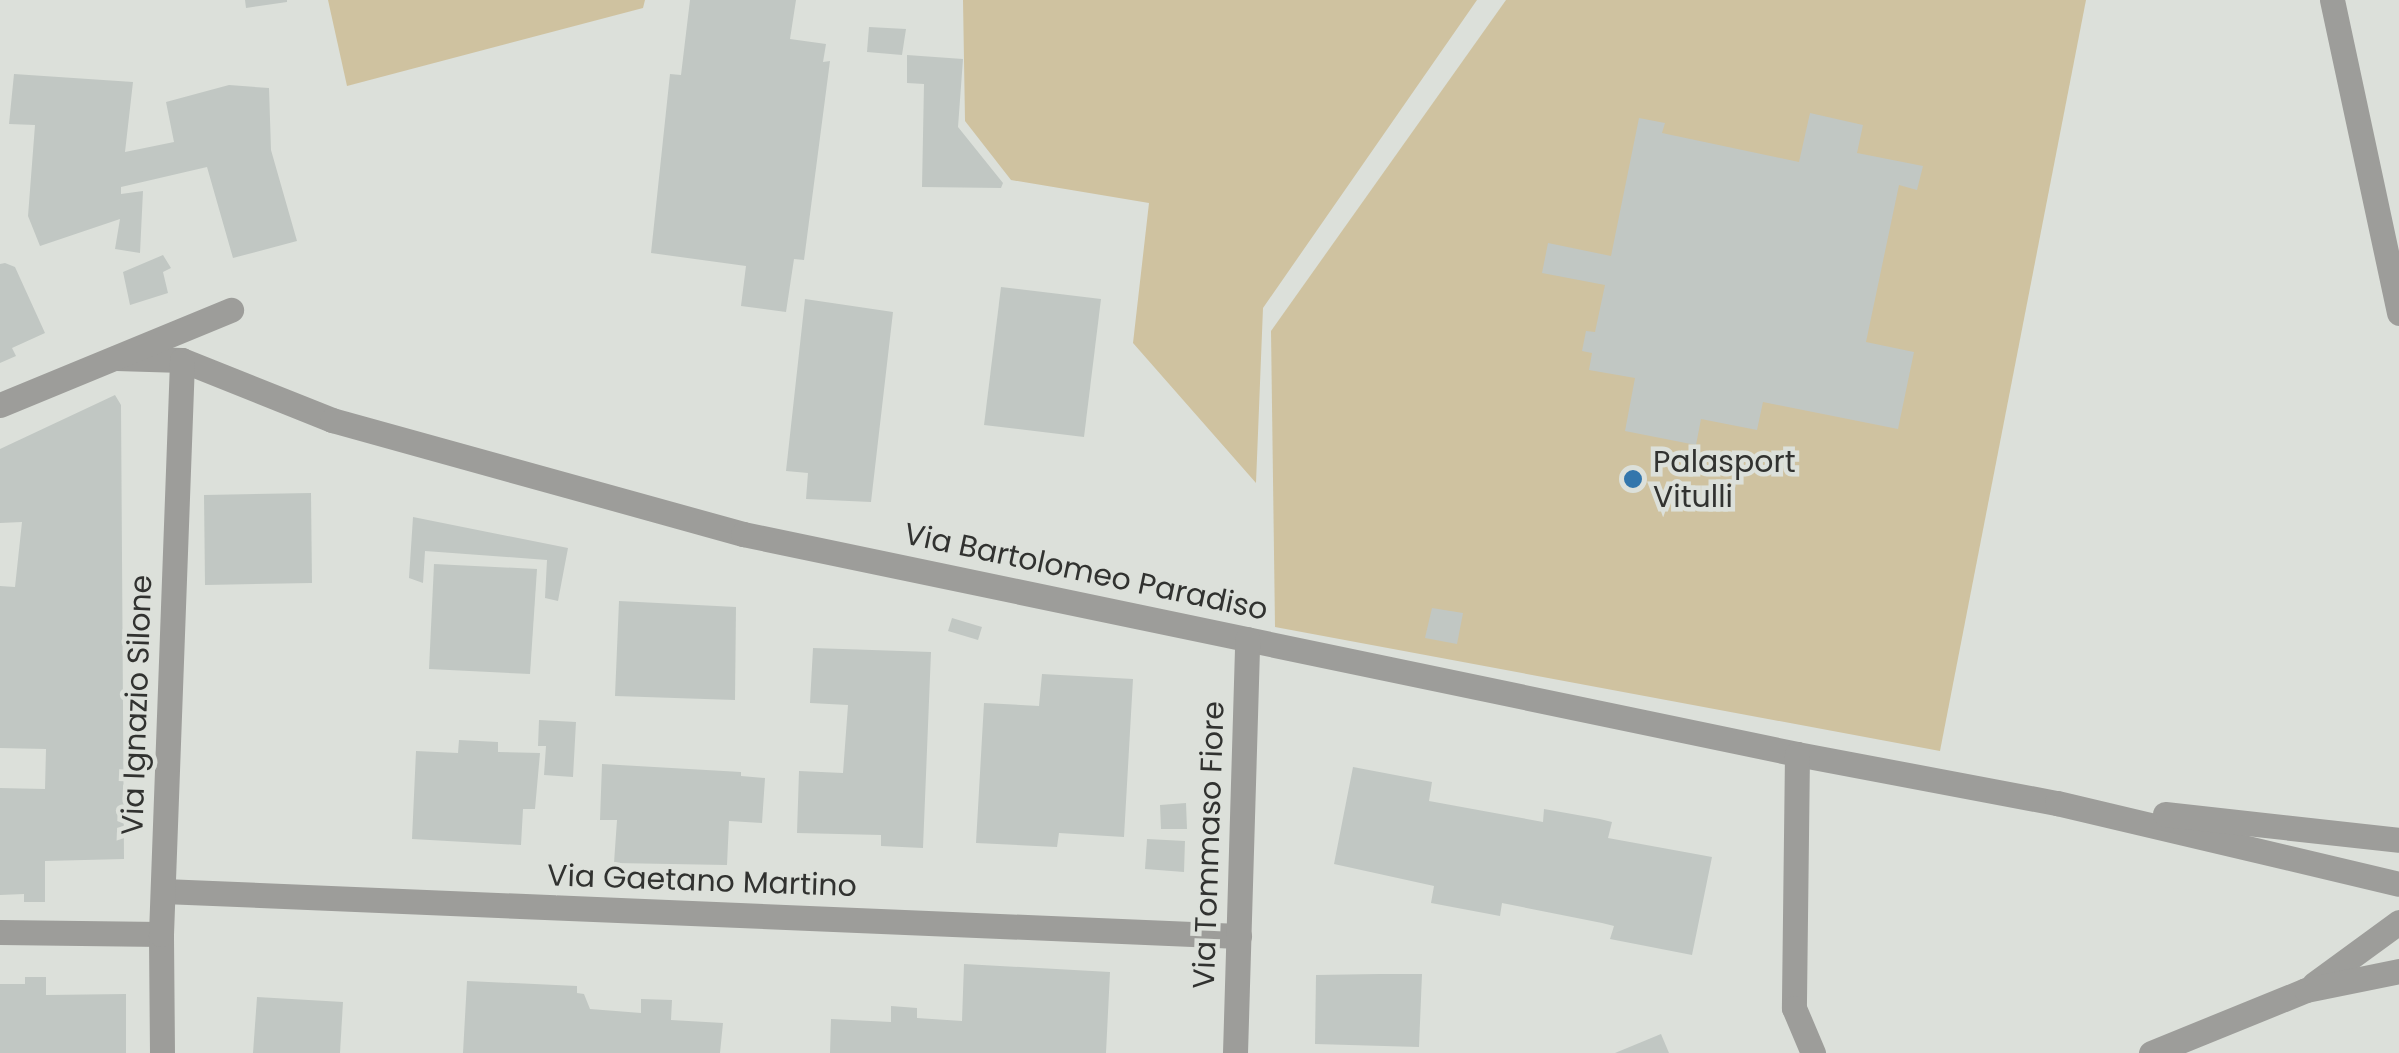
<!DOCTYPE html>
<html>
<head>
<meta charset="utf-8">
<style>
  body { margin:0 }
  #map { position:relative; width:2399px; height:1053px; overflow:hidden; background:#dce0da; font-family:Poppins,sans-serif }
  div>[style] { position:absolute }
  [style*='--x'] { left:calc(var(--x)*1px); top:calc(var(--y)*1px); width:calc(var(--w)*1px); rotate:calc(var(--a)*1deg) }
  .green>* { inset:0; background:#cfc2a0 }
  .building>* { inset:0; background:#c1c7c3 }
  .minor>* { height:25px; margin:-12.5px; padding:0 12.5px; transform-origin:12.5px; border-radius:12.5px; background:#9d9d9a }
  .tertiary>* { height:25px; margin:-12.5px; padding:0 12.5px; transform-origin:12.5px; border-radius:12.5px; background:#9d9d9a }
  .dots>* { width:28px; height:28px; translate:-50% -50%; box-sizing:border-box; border:5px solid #dce0da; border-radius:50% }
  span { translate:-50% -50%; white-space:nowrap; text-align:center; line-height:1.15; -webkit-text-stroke:9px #dce0da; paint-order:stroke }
  .poi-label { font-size:30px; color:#313230 }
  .left { translate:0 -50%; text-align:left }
  .street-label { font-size:30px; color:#313230 }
</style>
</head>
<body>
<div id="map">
  <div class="green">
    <i style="clip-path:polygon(328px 0,645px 0,643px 8px,347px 86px)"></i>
    <i style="clip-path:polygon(963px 0,1477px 0,1263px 308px,1256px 483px,1133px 343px,1149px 203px,1011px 180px,965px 121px)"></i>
    <i style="clip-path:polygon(1506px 0,2086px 0,1940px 751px,1275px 627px,1271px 331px)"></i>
  </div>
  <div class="building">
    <i style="clip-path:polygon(245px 0,287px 0,287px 2px,246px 8px)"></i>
    <i style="clip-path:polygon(690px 0,796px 0,790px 39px,826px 44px,823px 62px,830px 61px,804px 260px,794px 259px,786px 312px,741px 306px,746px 266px,651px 253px,670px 74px,681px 75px)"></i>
    <i style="clip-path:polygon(869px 27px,906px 29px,902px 55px,867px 52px)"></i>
    <i style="clip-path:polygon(907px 55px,963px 59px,958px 127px,1003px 183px,1001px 188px,922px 187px,924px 84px,907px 83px)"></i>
    <i style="clip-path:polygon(14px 74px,133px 82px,125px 152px,174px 142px,166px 102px,229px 85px,269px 88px,271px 150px,297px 241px,233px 258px,207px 167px,121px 187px,121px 194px,143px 191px,140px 253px,115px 249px,120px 219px,40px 246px,28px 216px,35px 125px,9px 124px)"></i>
    <i style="clip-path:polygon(1810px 113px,1863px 125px,1857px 153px,1923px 166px,1917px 190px,1899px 185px,1866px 342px,1914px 352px,1898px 429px,1763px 402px,1757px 430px,1701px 419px,1696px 445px,1625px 431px,1635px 378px,1589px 370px,1592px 353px,1582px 351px,1586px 331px,1595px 332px,1605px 285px,1542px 273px,1548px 243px,1611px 256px,1639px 118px,1665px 123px,1662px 133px,1799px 162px)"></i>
    <i style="clip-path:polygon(163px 255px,171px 268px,163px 272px,168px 293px,130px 305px,123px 272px)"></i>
    <i style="clip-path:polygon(5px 263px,15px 267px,45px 333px,12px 348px,16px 356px,0 363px,0 264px)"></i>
    <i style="clip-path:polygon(1001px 287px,1101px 299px,1084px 437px,984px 425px)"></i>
    <i style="clip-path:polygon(805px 299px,893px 312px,871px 502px,806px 499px,808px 473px,786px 471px)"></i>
    <i style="clip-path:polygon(115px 395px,121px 405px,124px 859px,45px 861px,45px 902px,24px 902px,24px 894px,0 895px,0 788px,45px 789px,46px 749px,0 748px,0 586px,15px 587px,22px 522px,0 523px,0 449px)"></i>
    <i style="clip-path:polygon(311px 493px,312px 583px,205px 585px,204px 495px)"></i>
    <i style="clip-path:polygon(413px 517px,568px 548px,558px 601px,545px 598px,547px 560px,425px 551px,423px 583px,409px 578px)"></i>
    <i style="clip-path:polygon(434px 564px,537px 569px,530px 674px,429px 669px)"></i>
    <i style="clip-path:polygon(619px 601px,736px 607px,735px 700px,615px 696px)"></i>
    <i style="clip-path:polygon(1432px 608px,1463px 613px,1457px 644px,1425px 638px)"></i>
    <i style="clip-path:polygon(952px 618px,982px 627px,978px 640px,948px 631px)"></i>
    <i style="clip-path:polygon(813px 648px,931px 652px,923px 848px,881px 846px,881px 835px,797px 833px,799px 771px,843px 773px,848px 705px,810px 703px)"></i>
    <i style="clip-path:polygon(1042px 674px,1133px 679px,1124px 837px,1059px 833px,1057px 847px,976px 843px,984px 703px,1039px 706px)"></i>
    <i style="clip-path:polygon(539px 720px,576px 722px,573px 777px,544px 775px,546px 746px,538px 746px)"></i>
    <i style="clip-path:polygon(459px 740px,498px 742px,498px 752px,540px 753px,535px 809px,523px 809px,521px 845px,412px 839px,416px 751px,458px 753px)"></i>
    <i style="clip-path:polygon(602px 764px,741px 772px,741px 776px,765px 778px,762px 823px,729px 821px,727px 865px,614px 863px,617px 820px,600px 820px)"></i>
    <i style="clip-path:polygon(1353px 767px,1432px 782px,1429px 801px,1543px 822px,1544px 809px,1600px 819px,1612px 822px,1608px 838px,1712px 857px,1692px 955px,1610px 939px,1614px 926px,1602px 923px,1502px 903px,1500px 916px,1431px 903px,1434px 886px,1334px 864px)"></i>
    <i style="clip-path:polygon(1186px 803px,1187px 829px,1161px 829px,1160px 805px)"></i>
    <i style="clip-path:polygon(1147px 839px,1185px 841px,1184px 872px,1145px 869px)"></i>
    <i style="clip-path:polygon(964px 964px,1110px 972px,1106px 1053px,830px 1053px,831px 1019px,891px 1022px,891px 1006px,917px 1008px,917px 1018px,962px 1021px)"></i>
    <i style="clip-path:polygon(1379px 974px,1422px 974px,1419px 1047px,1315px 1044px,1316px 975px)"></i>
    <i style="clip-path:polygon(25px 977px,46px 977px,46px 995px,126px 994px,126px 1053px,0 1053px,0 984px,25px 984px)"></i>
    <i style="clip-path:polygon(467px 981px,577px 986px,577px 993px,584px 994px,590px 1009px,641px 1013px,641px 999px,672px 1000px,671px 1020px,723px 1023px,720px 1053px,463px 1053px)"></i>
    <i style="clip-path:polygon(257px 997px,343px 1002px,340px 1053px,253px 1053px)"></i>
    <i style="clip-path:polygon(1661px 1034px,1669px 1053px,1615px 1053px)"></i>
  </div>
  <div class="minor">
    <i style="--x:2332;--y:0;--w:320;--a:77.9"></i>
    <i style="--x:116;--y:358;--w:66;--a:1.7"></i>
    <i style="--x:182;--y:360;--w:162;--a:21.8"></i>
    <i style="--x:332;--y:420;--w:427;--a:15.5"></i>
    <i style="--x:743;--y:534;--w:1077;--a:11.79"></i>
    <i style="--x:1797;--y:754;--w:265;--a:10.7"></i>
    <i style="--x:2057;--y:803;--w:351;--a:13.3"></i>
    <i style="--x:0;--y:405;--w:250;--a:-22.4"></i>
    <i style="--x:1797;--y:754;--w:254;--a:90.7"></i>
    <i style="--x:1794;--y:1008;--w:49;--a:67.1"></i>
    <i style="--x:2165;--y:814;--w:235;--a:6.3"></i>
    <i style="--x:163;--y:891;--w:1077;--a:2.39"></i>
    <i style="--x:0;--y:932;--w:161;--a:0.7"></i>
    <i style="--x:162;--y:1053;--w:119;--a:-90.5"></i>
    <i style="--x:161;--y:934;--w:574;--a:-87.9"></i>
    <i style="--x:1235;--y:1053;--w:414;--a:-88.3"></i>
  </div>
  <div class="tertiary">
    <i style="--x:2314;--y:984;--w:105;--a:-36.1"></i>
    <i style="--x:2151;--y:1053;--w:167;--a:-22.1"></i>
    <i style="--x:2306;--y:990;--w:95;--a:-11.5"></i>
  </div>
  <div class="dots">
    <i style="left:1633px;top:479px;background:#3376ac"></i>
  </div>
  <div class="poi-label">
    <span class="left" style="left:1653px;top:479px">Palasport<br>Vitulli</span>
  </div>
  <div class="street-label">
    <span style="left:1086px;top:572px;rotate:12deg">Via Bartolomeo Paradiso</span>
    <span style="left:137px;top:705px;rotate:-88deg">Via Ignazio Silone</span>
    <span style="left:1209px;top:845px;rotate:-88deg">Via Tommaso Fiore</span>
    <span style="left:702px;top:881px;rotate:2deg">Via Gaetano Martino</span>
  </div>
</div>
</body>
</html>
